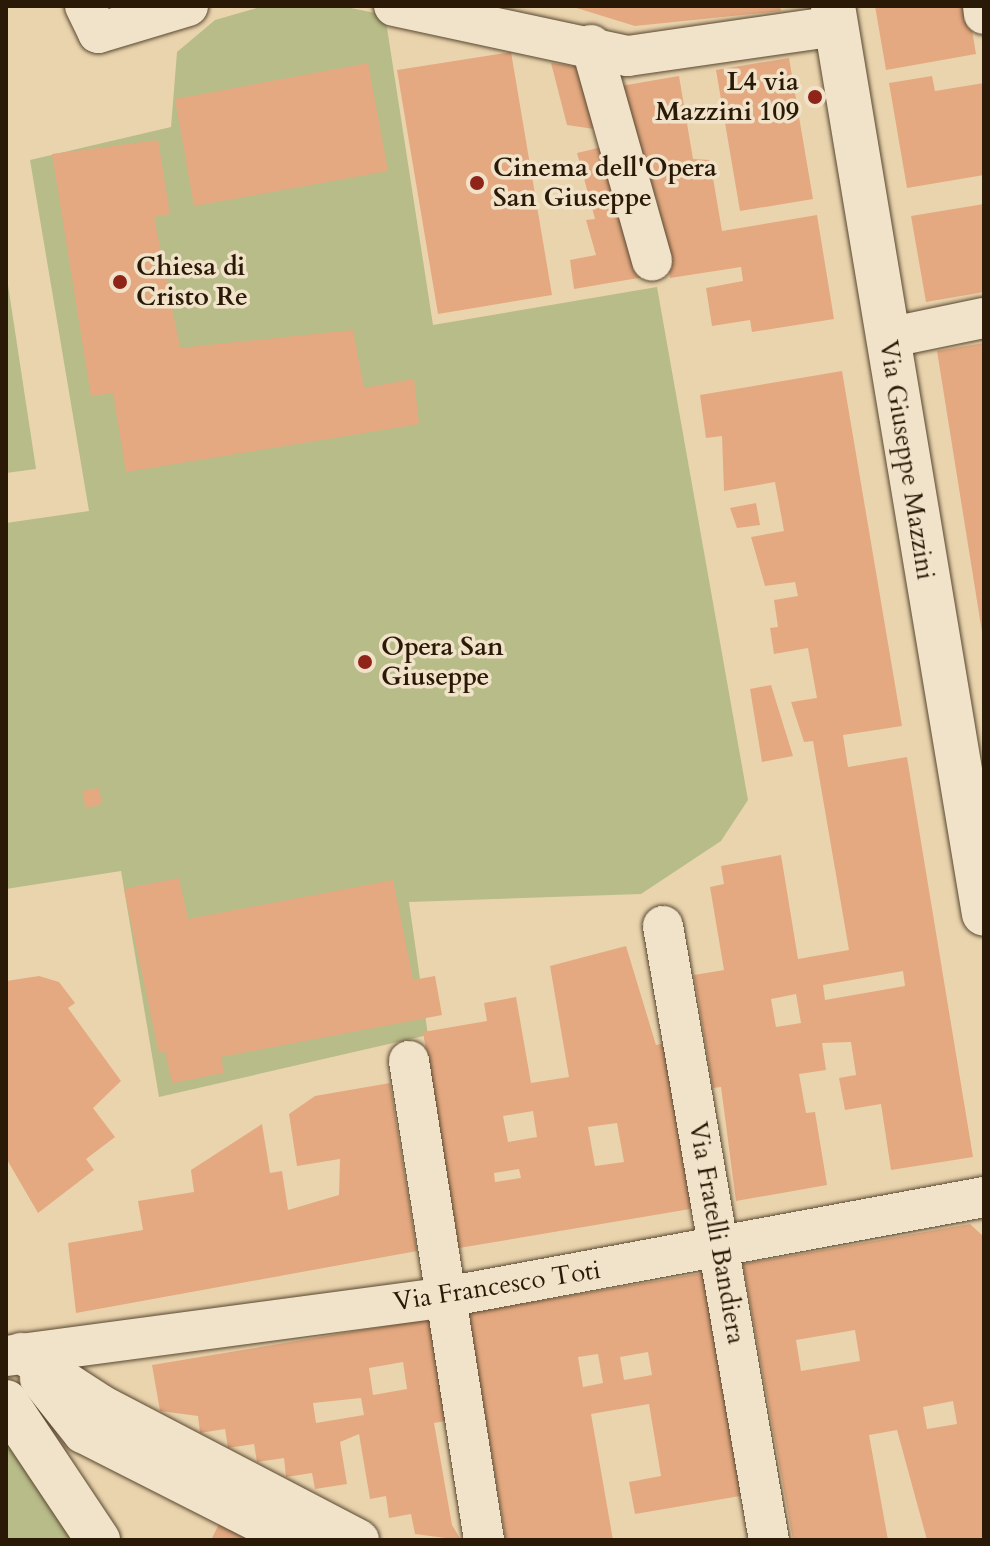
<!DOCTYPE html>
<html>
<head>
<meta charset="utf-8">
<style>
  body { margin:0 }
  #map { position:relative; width:990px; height:1546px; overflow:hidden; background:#ead4ae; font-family:Cardo,serif }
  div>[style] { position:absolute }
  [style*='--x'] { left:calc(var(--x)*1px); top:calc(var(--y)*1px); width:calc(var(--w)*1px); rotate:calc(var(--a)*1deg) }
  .green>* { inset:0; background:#b8bc89 }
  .building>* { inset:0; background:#e4a981 }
  .roads { filter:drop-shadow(0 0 2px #594830) drop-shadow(0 0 2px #594830) }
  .minor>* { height:40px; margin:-20px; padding:0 20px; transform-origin:20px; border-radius:20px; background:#f1e3ca }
  .tertiary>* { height:44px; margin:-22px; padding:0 22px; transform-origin:22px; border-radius:22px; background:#f1e3ca }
  .dots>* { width:22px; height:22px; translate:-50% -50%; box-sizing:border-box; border:4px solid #f1e3ca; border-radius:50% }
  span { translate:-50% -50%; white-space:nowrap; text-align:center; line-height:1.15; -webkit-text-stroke:7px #f1e3ca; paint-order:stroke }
  .poi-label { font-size:26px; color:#291906; font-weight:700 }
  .right { translate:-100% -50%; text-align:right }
  .left { translate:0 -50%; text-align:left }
  .street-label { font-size:26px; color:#291906 }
  .frame { position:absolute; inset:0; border:8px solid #291906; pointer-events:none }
</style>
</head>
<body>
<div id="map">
  <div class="green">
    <i style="clip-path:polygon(264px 6px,341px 6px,385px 15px,433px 325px,657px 287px,748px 800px,721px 841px,641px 894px,409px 902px,428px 1035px,159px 1097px,121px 871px,6px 889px,6px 523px,89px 511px,30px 160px,171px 127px,177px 52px,215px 20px)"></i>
    <i style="clip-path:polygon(6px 272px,36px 469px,6px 473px)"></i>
    <i style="clip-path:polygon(6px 1411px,92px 1540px,6px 1540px)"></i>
  </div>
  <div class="building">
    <i style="clip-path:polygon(570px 6px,780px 6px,781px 11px,635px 26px)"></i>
    <i style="clip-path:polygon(875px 6px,968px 6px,976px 54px,886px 70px)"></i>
    <i style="clip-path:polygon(511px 52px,552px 295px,438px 314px,397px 70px)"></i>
    <i style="clip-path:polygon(789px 58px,813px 199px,740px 211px,716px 70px)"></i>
    <i style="clip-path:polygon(368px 63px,388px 171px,194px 206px,175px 99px)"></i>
    <i style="clip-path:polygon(551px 63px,582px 67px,601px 130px,567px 125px)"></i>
    <i style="clip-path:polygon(679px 76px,693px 159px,710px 160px,722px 231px,817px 215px,834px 319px,752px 332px,750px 320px,712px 326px,706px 288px,743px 281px,741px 267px,670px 278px,656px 196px,645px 198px,615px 87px)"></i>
    <i style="clip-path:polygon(932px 76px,935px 91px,984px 83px,984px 175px,907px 188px,889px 83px)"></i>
    <i style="clip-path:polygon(158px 140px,170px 214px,154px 217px,180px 348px,353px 330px,364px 388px,414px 379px,419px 424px,126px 472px,113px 393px,91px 396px,52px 154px)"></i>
    <i style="clip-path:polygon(606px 146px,644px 277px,574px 289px,570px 260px,596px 255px,586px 220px,595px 219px,577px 153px)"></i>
    <i style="clip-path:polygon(984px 204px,984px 292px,926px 302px,911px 216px)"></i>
    <i style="clip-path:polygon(984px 343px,984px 632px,982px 632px,937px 351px)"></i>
    <i style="clip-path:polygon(evenodd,842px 371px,902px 726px,843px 735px,848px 767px,907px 757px,973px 1157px,891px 1170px,881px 1104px,845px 1110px,839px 1078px,856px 1075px,851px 1042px,822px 1043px,826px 1070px,799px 1074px,806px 1113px,815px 1112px,827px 1185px,736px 1201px,721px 1087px,713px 1088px,694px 975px,724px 970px,710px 887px,724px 884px,721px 866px,781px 855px,798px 959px,849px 950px,813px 741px,804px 742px,791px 702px,817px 698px,808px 648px,774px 654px,770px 628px,778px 627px,774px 600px,798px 596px,795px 582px,765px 586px,751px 537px,784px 531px,775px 482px,724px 491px,722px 436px,706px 438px,700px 395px,842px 371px,903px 971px,905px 986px,825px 1000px,823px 985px,903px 971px,842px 371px,796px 994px,801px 1023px,776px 1027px,771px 999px,796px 994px)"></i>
    <i style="clip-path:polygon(756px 503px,760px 525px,737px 528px,730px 508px)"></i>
    <i style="clip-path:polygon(771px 685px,793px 756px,762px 762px,750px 689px)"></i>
    <i style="clip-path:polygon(99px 788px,102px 804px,86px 808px,82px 791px)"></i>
    <i style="clip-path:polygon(179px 878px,188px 919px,393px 880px,413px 980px,435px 976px,442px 1015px,221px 1057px,224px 1073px,172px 1083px,165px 1051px,159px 1053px,124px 889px)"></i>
    <i style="clip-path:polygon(evenodd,626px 946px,656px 1045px,673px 1042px,702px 1207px,459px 1248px,423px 1032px,487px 1021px,484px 1003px,516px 997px,531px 1083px,569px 1077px,550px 966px,626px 946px,533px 1111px,537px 1137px,508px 1142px,503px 1116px,533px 1111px,626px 946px,617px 1123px,624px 1162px,595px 1166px,588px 1127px,617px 1123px,626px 946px,519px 1169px,521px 1178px,495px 1182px,494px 1173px,519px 1169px)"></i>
    <i style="clip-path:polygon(39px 976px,59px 982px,75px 1003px,68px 1008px,121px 1081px,93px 1108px,115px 1137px,86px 1159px,94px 1170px,38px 1213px,6px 1158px,6px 981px)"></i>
    <i style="clip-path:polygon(390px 1083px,417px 1251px,76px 1313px,68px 1243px,143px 1230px,138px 1201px,194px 1192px,191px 1170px,262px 1124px,270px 1173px,282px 1171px,288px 1210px,339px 1195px,340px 1159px,297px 1166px,289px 1114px,315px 1096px)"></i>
    <i style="clip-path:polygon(evenodd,970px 1224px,984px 1237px,984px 1540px,927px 1540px,897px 1430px,869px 1435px,888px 1540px,793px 1540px,743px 1264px,970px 1224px,855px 1330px,860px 1361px,801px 1371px,796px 1340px,855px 1330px,970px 1224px,953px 1401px,957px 1424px,927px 1429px,923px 1407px,953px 1401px)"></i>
    <i style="clip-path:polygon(evenodd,708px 1272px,746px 1495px,635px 1514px,629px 1482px,661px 1476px,649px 1404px,591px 1414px,613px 1540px,506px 1540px,468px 1313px,708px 1272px,648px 1352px,652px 1375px,624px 1380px,620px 1357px,648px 1352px,708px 1272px,598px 1354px,603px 1383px,583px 1387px,578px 1357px,598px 1354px)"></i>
    <i style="clip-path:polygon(evenodd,429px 1319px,446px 1421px,434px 1423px,452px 1525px,461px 1540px,415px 1534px,411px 1514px,389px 1518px,386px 1496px,370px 1499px,359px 1434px,340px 1442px,347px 1484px,315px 1489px,312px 1473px,286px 1477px,284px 1458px,257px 1462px,254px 1444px,228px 1448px,225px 1429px,200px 1433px,198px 1416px,160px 1411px,152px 1365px,429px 1319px,403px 1362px,407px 1389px,373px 1395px,369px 1368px,403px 1362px,429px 1319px,361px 1398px,364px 1415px,316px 1423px,313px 1403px,361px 1398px)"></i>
    <i style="clip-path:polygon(222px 1518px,253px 1540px,211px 1540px)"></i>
  </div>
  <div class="roads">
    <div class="minor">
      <i style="--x:85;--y:6;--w:30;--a:64"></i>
      <i style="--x:98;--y:33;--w:94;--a:-16.7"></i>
      <i style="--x:394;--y:6;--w:239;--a:12.1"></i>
      <i style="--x:628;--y:56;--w:211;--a:-8.2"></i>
      <i style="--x:983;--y:6;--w:8;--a:83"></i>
      <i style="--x:591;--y:45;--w:224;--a:74.2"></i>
      <i style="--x:887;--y:338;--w:99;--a:-11.7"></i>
      <i style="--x:663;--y:926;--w:623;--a:80.21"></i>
      <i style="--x:409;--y:1061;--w:485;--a:81.1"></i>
      <i style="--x:21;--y:1353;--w:95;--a:33"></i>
      <i style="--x:101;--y:1405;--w:291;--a:27.6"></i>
      <i style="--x:6;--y:1356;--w:444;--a:-7.6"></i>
      <i style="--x:446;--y:1297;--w:547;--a:-10.53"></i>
      <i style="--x:40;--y:1379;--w:69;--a:51.5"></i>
      <i style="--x:83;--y:1433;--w:237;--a:26.9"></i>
    </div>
    <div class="tertiary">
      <i style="--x:833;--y:6;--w:920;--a:80.56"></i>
      <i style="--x:6;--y:1402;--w:166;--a:56.3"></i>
    </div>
  </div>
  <div class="dots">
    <i style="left:815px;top:97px;background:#8f2418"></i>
    <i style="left:477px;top:183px;background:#8f2418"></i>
    <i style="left:120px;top:282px;background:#8f2418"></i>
    <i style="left:365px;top:662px;background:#8f2418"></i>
  </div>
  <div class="poi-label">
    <span class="right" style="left:799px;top:97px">L4 via<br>Mazzini 109</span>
    <span class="left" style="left:493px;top:183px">Cinema dell'Opera<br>San Giuseppe</span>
    <span class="left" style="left:136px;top:282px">Chiesa di<br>Cristo Re</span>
    <span class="left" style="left:381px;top:662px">Opera San<br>Giuseppe</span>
  </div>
  <div class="street-label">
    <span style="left:907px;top:460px;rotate:81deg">Via Giuseppe Mazzini</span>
    <span style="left:717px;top:1233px;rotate:80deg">Via Fratelli Bandiera</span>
    <span style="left:497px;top:1286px;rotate:-9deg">Via Francesco Toti</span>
  </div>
  <div class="frame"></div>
</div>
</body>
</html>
